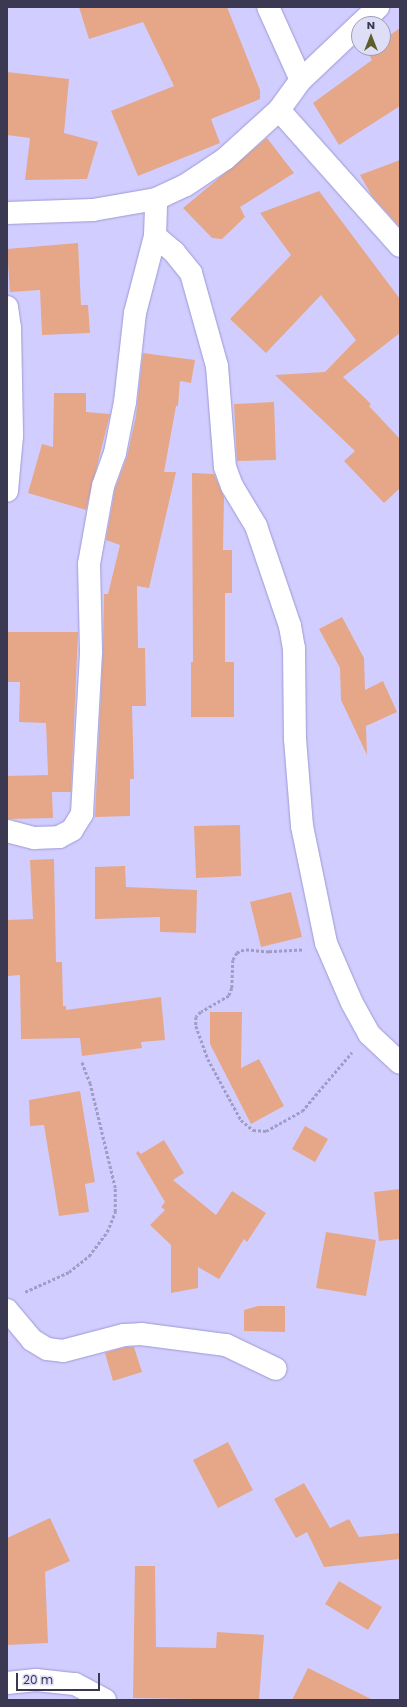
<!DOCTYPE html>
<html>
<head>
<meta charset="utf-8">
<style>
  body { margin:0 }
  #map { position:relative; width:407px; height:1707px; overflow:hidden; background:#d1ceff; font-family:Poppins,sans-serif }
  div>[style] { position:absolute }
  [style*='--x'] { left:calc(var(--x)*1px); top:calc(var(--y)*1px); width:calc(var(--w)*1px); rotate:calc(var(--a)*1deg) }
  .building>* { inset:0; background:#e5a788 }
  .path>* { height:2.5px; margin-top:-1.25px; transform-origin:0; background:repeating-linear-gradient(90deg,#9f9cc5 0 3px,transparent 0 5px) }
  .roads { filter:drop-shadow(0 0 1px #9e99d4) drop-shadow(0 0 1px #9e99d4) }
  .minor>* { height:22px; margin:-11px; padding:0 11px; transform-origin:11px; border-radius:11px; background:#fff }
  span { translate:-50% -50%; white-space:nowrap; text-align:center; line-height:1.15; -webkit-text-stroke:3px #dfdef7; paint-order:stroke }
  .frame { position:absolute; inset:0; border:8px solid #3b3952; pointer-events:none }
  .north { position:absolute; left:351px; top:16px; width:40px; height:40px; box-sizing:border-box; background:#dfdef7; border:1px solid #9d9cb5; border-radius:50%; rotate:0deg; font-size:11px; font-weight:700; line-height:16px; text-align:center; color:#3b3952 }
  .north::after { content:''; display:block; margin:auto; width:14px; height:18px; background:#5f5e2b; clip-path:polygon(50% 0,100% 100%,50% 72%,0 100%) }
  .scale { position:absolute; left:16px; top:1673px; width:84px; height:18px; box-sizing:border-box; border:2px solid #3b3952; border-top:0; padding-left:5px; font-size:12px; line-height:14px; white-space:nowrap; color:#3b3952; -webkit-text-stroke:3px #dfdef7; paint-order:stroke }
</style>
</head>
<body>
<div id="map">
  <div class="building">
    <i style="clip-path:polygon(79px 7px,227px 7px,260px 90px,260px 99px,211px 119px,220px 143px,138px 176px,111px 111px,174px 86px,143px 22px,89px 39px)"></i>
    <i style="clip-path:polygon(400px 28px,400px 106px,339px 145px,313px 103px,372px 60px,367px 51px,371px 48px,383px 48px,383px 40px)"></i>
    <i style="clip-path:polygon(7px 72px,69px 79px,64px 133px,98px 142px,87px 179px,25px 180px,30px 138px,7px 135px)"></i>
    <i style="clip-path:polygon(267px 138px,294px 173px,240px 207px,245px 217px,222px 239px,212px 238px,183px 208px)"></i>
    <i style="clip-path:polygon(400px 160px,400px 227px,372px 196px,360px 175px)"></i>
    <i style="clip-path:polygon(319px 191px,400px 299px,400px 333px,343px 377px,371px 404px,369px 406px,400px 439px,400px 488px,384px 503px,344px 461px,355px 451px,275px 375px,325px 372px,356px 340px,321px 295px,266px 353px,230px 319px,291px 255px,260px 213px)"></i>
    <i style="clip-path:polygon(78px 243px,81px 305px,88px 305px,90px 333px,42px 335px,40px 290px,10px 292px,7px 249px)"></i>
    <i style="clip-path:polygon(143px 353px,195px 360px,191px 383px,180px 381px,178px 406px,176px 406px,164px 472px,176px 472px,149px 588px,137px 586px,138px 648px,145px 648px,146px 706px,132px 706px,134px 779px,130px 779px,130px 816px,95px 817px,103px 652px,104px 594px,108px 594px,120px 545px,106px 540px,115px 489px,127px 457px,136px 416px)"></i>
    <i style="clip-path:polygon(54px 393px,86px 393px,86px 412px,110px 414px,86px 510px,28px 493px,42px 444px,53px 447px)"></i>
    <i style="clip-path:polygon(274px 402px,276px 460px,237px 461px,234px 404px)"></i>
    <i style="clip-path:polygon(192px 473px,214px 474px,224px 497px,223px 550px,232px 550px,232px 593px,225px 593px,225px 662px,234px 662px,234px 717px,191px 717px,191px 662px,193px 662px)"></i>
    <i style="clip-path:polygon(342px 617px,364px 658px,365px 690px,383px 681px,397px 712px,366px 726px,367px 755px,341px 700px,340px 668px,319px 629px)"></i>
    <i style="clip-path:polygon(7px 632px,78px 632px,71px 792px,52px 792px,53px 818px,7px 819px,7px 776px,48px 775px,46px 723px,19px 722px,20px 682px,7px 682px)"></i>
    <i style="clip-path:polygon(240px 825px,241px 876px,196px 878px,194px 826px)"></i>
    <i style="clip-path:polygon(54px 859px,56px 962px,62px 962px,63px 1006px,66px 1006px,66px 1010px,161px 997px,165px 1040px,141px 1042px,142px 1048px,82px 1056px,80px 1038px,21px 1039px,20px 975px,8px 976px,7px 920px,33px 919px,30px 860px)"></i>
    <i style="clip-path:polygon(125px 866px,126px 887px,197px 890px,196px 933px,160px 932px,160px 917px,95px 919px,95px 867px)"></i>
    <i style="clip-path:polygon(291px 892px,302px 937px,261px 947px,250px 902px)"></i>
    <i style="clip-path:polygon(210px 1012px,242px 1012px,241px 1068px,259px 1059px,284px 1106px,251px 1124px,210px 1044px)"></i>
    <i style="clip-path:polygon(80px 1091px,95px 1182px,85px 1184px,89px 1212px,59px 1216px,44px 1125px,30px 1126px,29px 1100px)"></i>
    <i style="clip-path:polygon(305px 1126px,328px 1139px,315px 1162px,292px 1149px)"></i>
    <i style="clip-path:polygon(164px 1140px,184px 1173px,173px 1180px,216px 1215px,232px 1191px,266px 1213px,247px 1242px,244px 1239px,219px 1279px,198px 1267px,198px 1288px,171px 1293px,171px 1245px,150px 1225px,165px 1210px,161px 1207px,165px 1202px,136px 1153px,138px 1151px,141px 1154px)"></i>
    <i style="clip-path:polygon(400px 1189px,400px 1239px,379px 1241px,374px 1192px)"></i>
    <i style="clip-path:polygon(326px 1232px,376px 1240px,366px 1296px,316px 1288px)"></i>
    <i style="clip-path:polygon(258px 1306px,285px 1306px,285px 1332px,244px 1331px,244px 1310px)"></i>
    <i style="clip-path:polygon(126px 1347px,134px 1347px,142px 1372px,113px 1381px,105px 1353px)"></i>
    <i style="clip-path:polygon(228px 1442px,253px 1490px,218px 1508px,193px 1460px)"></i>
    <i style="clip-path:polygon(304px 1483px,330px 1528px,349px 1519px,359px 1537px,400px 1533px,400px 1559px,324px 1567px,307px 1532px,296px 1538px,274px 1499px)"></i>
    <i style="clip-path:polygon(50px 1518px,70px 1561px,45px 1572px,48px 1643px,7px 1645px,7px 1538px)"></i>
    <i style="clip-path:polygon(135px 1566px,155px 1566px,156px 1647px,216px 1648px,217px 1632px,264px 1635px,259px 1700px,133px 1698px)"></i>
    <i style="clip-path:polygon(339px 1581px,382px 1607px,368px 1630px,325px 1604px)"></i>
    <i style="clip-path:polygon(308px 1668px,373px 1700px,292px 1700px)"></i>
  </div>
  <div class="path">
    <i style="--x:302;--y:950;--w:33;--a:177"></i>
    <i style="--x:269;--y:952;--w:25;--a:-175"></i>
    <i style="--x:244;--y:950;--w:8;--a:157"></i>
    <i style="--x:237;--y:953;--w:8;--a:120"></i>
    <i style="--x:233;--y:960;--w:28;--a:92"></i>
    <i style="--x:232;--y:988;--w:9;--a:111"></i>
    <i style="--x:229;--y:996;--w:32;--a:150"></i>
    <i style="--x:201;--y:1012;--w:7;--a:135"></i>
    <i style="--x:196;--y:1017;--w:9;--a:90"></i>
    <i style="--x:196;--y:1026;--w:35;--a:70"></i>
    <i style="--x:208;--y:1059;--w:69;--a:61.6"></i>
    <i style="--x:241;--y:1120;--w:16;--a:40"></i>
    <i style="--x:253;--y:1130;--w:13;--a:4"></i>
    <i style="--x:266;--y:1131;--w:41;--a:-29.1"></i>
    <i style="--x:302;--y:1111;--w:77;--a:-49.7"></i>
    <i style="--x:25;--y:1292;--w:48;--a:-24.4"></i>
    <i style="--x:69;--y:1272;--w:26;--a:-39"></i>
    <i style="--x:89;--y:1256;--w:30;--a:-53"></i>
    <i style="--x:107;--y:1232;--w:22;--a:-68"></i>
    <i style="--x:115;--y:1212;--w:24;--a:-90"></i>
    <i style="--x:115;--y:1188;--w:107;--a:-103.5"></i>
    <i style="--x:90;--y:1084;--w:25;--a:-111"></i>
  </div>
  <div class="roads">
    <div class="minor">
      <i style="--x:268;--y:7;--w:80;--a:65.7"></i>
      <i style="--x:360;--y:24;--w:25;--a:-43"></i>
      <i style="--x:279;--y:110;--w:182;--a:48.3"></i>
      <i style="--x:7;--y:213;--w:86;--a:-2"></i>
      <i style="--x:93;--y:210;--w:64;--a:-9.9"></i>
      <i style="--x:156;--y:199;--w:33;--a:-25"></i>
      <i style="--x:186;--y:185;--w:47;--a:-33.7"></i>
      <i style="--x:225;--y:159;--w:73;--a:-42.2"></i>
      <i style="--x:279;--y:110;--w:37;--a:-54"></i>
      <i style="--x:301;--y:80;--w:80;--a:-43.5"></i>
      <i style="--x:155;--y:236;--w:25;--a:40"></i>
      <i style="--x:174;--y:252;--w:27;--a:51"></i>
      <i style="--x:191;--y:273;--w:97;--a:74.4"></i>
      <i style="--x:217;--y:366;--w:101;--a:85.5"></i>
      <i style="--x:225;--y:467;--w:20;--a:70"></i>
      <i style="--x:232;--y:486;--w:47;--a:59"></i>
      <i style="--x:256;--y:526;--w:106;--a:71.2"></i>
      <i style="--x:290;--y:626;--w:22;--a:80"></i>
      <i style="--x:294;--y:648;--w:91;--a:89.4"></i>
      <i style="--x:295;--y:739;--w:87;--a:85.4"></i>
      <i style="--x:302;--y:826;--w:119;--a:78.4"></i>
      <i style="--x:326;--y:943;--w:65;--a:66.6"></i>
      <i style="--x:352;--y:1003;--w:35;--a:61"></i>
      <i style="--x:369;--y:1034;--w:42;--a:43.1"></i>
      <i style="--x:7;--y:307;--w:21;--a:82"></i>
      <i style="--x:10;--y:328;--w:108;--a:88.9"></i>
      <i style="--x:12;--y:436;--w:55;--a:95.2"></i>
      <i style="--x:7;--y:831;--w:28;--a:15"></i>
      <i style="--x:34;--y:838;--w:25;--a:-2"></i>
      <i style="--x:59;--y:837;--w:15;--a:-28"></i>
      <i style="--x:72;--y:830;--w:19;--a:-58"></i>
      <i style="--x:82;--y:814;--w:163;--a:-86.8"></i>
      <i style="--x:91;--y:651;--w:87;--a:-91.3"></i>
      <i style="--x:89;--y:564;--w:79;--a:-79.8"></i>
      <i style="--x:103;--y:486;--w:35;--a:-70"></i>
      <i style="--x:115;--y:453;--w:52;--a:-78.9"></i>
      <i style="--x:125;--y:402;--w:90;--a:-83.6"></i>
      <i style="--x:135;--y:313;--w:80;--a:-75.4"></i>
      <i style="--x:155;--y:236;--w:37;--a:-88"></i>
      <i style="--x:7;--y:1310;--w:39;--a:50"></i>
      <i style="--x:32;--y:1340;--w:17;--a:31"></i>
      <i style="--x:47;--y:1349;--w:16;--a:7"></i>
      <i style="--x:63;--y:1351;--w:63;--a:-14.7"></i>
      <i style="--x:124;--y:1335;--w:17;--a:-3"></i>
      <i style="--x:141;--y:1334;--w:86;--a:7.4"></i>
      <i style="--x:226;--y:1345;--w:55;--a:25.6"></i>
      <i style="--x:7;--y:1683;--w:29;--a:-6"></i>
      <i style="--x:36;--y:1680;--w:39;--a:6"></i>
      <i style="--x:75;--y:1684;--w:34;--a:28"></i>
    </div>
  </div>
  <div class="frame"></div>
  <div class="north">N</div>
  <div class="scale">20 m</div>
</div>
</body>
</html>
